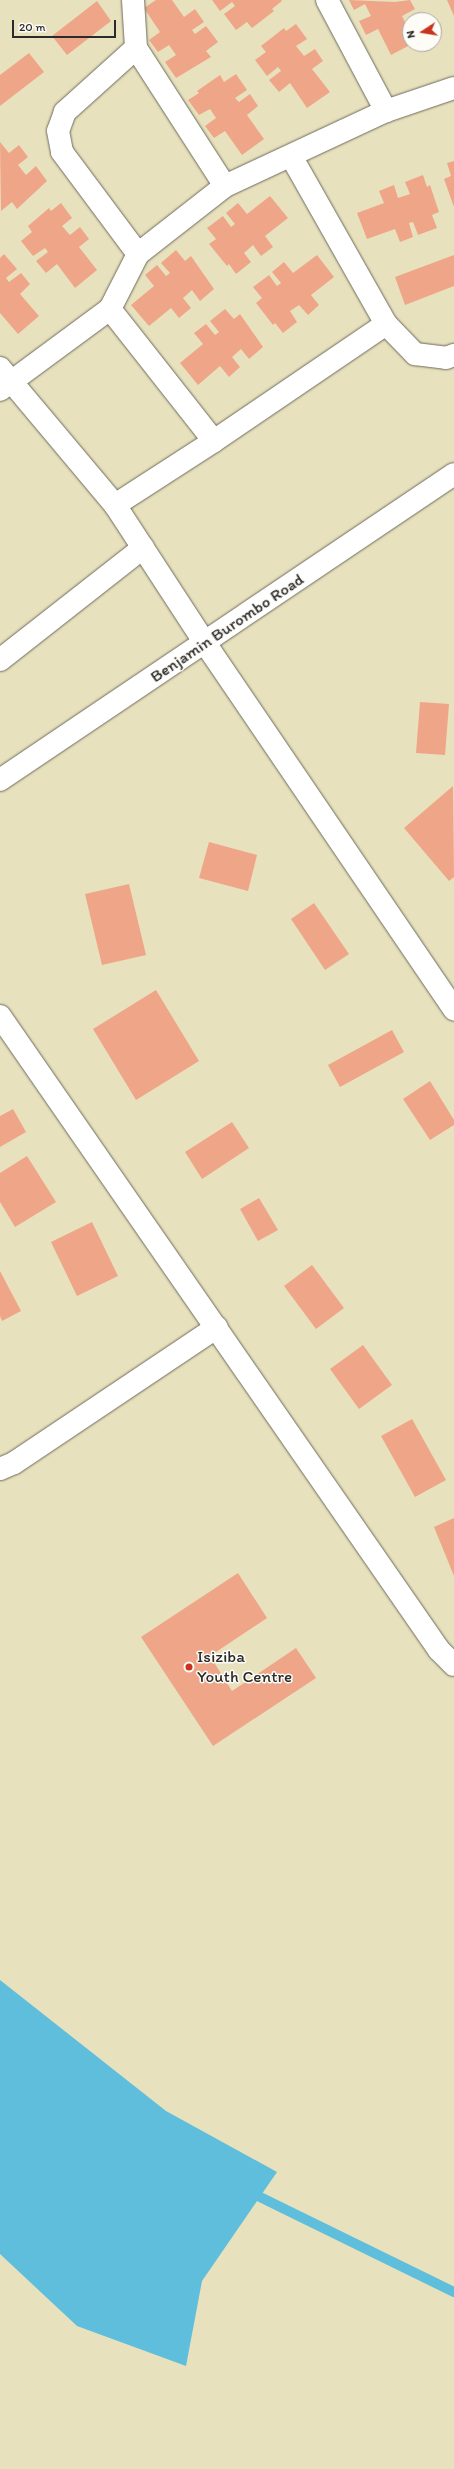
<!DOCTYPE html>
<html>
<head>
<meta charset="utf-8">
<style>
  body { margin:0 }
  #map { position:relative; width:454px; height:2469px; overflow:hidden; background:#e8e1bd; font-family:Itim,sans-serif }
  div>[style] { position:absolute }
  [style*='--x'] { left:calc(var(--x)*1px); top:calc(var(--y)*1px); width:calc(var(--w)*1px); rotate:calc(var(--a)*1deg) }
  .water>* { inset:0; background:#5ebedc }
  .stream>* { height:10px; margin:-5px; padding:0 5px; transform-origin:5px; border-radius:5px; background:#5ebedc }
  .building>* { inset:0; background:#efa688 }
  .roads { filter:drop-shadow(0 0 1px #6d6b5e) drop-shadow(0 0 1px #6d6b5e) }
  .minor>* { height:22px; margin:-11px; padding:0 11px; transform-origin:11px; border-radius:11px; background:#fff }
  .dots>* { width:11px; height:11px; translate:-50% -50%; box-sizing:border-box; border:2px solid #fdfcf7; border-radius:50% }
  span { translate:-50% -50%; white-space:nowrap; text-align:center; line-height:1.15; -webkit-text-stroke:3px #fdfcf7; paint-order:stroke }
  .street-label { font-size:17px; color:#2b2b2b }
  .poi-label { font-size:17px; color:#2b2b2b }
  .left { translate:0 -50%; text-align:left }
  .north { position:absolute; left:402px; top:12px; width:40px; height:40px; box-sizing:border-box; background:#fdfcf7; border:1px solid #a9a8a5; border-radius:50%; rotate:258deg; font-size:11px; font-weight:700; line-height:16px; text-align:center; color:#2b2b2b }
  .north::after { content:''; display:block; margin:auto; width:14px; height:18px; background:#c8321e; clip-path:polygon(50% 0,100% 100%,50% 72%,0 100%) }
  .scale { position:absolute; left:12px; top:20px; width:104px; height:18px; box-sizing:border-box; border:2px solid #2b2b2b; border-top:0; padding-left:5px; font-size:12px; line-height:14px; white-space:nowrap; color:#2b2b2b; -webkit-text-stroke:3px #fdfcf7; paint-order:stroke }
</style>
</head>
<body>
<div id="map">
  <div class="water">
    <i style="clip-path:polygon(0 1980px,166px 2111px,277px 2172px,202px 2281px,186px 2366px,77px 2326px,0 2254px)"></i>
  </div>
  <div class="stream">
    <i style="--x:260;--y:2197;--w:216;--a:26.1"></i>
  </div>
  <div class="building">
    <i style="clip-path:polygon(156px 0,172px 0,184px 17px,195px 9px,204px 22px,192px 30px,195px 34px,206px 26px,218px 42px,206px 51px,211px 57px,176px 78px,165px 62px,176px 55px,169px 45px,158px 52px,149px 40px,160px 32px,144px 8px)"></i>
    <i style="clip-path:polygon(212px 0,281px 0,282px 1px,272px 9px,274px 11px,252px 28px,247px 22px,236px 30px,224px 14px,235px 6px,232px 2px,220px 11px)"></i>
    <i style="clip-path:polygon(349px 0,395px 2px,410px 0,415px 9px,402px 16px,410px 32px,410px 45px,391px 55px,378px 29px,366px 35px,359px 21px,371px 16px,365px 4px,354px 10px)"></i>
    <i style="clip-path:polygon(447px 0,454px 0,454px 16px)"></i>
    <i style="clip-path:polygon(97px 1px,111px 21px,67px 55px,52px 36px)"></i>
    <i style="clip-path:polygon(296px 24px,307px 39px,296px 46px,304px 56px,315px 49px,323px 61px,312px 69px,330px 92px,307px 108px,290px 83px,279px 92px,269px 80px,281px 71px,278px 67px,267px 76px,255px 60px,266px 52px,261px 46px,284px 28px,286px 31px)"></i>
    <i style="clip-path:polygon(29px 53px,44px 72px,0 106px,0 75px)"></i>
    <i style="clip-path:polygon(236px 74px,247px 90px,235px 98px,239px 102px,250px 94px,258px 106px,247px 115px,264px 139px,242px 155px,225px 131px,214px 138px,205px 126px,216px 118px,210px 109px,199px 115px,188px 100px,199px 93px,197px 91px,220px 75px,224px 82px)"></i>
    <i style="clip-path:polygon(0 142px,9px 153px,19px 145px,28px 157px,18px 165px,26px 175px,36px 166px,47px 181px,17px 209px,12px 202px,1px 211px)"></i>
    <i style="clip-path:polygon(454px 161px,454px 207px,444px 179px,451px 176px,447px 163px)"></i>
    <i style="clip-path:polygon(423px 175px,427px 187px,430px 185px,439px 212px,432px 215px,437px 228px,418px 235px,413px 222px,409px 223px,413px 237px,400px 242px,395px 229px,367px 239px,357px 213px,384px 203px,379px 191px,394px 185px,398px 198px,410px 194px,405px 182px)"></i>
    <i style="clip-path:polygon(270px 196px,288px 218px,265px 236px,273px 247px,261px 256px,253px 245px,244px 253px,251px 262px,236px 274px,229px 264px,227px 266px,209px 244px,216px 239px,207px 228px,223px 216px,231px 227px,235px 224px,226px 213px,238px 203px,247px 214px)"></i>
    <i style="clip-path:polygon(61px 203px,72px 218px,62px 226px,70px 235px,80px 227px,89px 239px,79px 247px,97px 270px,75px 288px,57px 264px,46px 273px,36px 261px,48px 252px,45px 248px,33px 256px,21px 241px,32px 232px,28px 226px,49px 208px,51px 211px)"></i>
    <i style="clip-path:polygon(176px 250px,185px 261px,191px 256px,214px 289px,200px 301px,192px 290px,183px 298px,191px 308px,179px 318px,171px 308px,149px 326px,131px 305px,154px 286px,145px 275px,157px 265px,166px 276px,170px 273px,161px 263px)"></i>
    <i style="clip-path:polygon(4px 254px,17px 269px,6px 278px,9px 282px,21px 273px,30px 284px,20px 294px,39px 316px,18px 334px,0 313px,0 258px)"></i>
    <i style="clip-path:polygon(317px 255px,334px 277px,311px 295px,319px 305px,308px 315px,299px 305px,290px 311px,297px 322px,283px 333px,275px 323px,273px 325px,256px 303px,262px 298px,253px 287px,269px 275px,277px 286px,281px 283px,272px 272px,284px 262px,293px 273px)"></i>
    <i style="clip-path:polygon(454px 255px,454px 286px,405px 305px,395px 277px)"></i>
    <i style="clip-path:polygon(225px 309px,234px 319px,240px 314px,263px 347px,249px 359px,241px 349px,232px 357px,240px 367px,229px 377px,220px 366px,198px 385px,180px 363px,203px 344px,194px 333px,206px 324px,215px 335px,219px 332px,210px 321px)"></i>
    <i style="clip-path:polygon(420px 702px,449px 704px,445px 755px,416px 753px)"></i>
    <i style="clip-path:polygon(453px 786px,454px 877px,449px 881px,404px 828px)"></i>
    <i style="clip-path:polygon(209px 842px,257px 855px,248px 891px,199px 878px)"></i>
    <i style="clip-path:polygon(129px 884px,146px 955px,102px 965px,85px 894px)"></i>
    <i style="clip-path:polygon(314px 903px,349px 954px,325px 970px,291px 919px)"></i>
    <i style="clip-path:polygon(156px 990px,199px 1061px,136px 1100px,93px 1029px)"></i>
    <i style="clip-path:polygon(392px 1030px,404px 1052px,340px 1087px,328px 1065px)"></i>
    <i style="clip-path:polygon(430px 1081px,454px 1120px,454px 1125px,430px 1140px,403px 1099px)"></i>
    <i style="clip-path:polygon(13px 1109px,26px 1132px,0 1147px,0 1116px)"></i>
    <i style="clip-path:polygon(232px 1122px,249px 1148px,202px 1179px,185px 1152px)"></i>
    <i style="clip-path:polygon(27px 1156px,56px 1202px,15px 1227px,0 1202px,0 1173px)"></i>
    <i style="clip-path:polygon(259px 1198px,278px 1230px,258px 1241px,240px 1209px)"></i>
    <i style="clip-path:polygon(92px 1222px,118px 1276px,77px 1296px,51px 1242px)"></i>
    <i style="clip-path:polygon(312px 1265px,344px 1308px,316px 1329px,284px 1286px)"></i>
    <i style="clip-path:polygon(0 1271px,21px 1311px,2px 1321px,0 1316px)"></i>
    <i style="clip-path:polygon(363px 1345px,392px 1385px,359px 1409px,330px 1369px)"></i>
    <i style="clip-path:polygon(412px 1419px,446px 1480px,415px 1497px,381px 1436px)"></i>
    <i style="clip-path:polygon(454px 1518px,454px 1576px,434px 1527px)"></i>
    <i style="clip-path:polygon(238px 1573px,267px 1618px,210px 1656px,232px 1691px,296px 1648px,316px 1678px,213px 1746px,141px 1637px)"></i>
  </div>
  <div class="roads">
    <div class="minor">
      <i style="--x:133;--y:0;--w:48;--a:86.4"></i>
      <i style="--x:136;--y:48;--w:164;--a:57.2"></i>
      <i style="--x:327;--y:0;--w:126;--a:62"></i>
      <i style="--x:136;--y:48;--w:96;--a:138"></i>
      <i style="--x:65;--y:112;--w:20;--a:110"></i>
      <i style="--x:58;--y:131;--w:21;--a:79"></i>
      <i style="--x:62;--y:152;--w:127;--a:53.3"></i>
      <i style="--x:291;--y:156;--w:193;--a:60.5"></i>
      <i style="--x:386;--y:324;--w:42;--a:46"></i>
      <i style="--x:415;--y:354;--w:31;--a:7"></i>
      <i style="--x:446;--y:358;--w:9;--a:-21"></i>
      <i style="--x:110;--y:309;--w:168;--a:51.8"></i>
      <i style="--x:0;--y:368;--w:179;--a:50"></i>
      <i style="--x:115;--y:505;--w:165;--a:56.9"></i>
      <i style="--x:205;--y:643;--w:443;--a:55.8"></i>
      <i style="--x:0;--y:390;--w:137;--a:-36.4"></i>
      <i style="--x:110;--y:309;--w:62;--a:-63"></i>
      <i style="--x:138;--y:254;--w:110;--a:-38"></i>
      <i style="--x:225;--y:186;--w:178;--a:-25"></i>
      <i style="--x:386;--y:111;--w:72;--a:-18.7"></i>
      <i style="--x:115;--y:505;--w:118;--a:-32.9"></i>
      <i style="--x:214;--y:441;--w:208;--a:-34.2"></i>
      <i style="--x:0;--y:660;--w:182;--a:-38.1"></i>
      <i style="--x:0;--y:780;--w:547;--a:-33.98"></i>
      <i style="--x:0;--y:1016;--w:771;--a:55.3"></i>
      <i style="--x:439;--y:1650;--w:21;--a:45"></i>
      <i style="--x:0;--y:1469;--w:15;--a:-23"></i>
      <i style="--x:14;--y:1463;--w:244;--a:-33.8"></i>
    </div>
  </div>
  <div class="dots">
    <i style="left:189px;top:1667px;background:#c8321e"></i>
  </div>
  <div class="street-label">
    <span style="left:227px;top:628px;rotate:-34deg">Benjamin Burombo Road</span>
  </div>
  <div class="poi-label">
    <span class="left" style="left:197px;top:1667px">Isiziba<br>Youth Centre</span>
  </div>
  <div class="north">N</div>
  <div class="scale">20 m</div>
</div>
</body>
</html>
